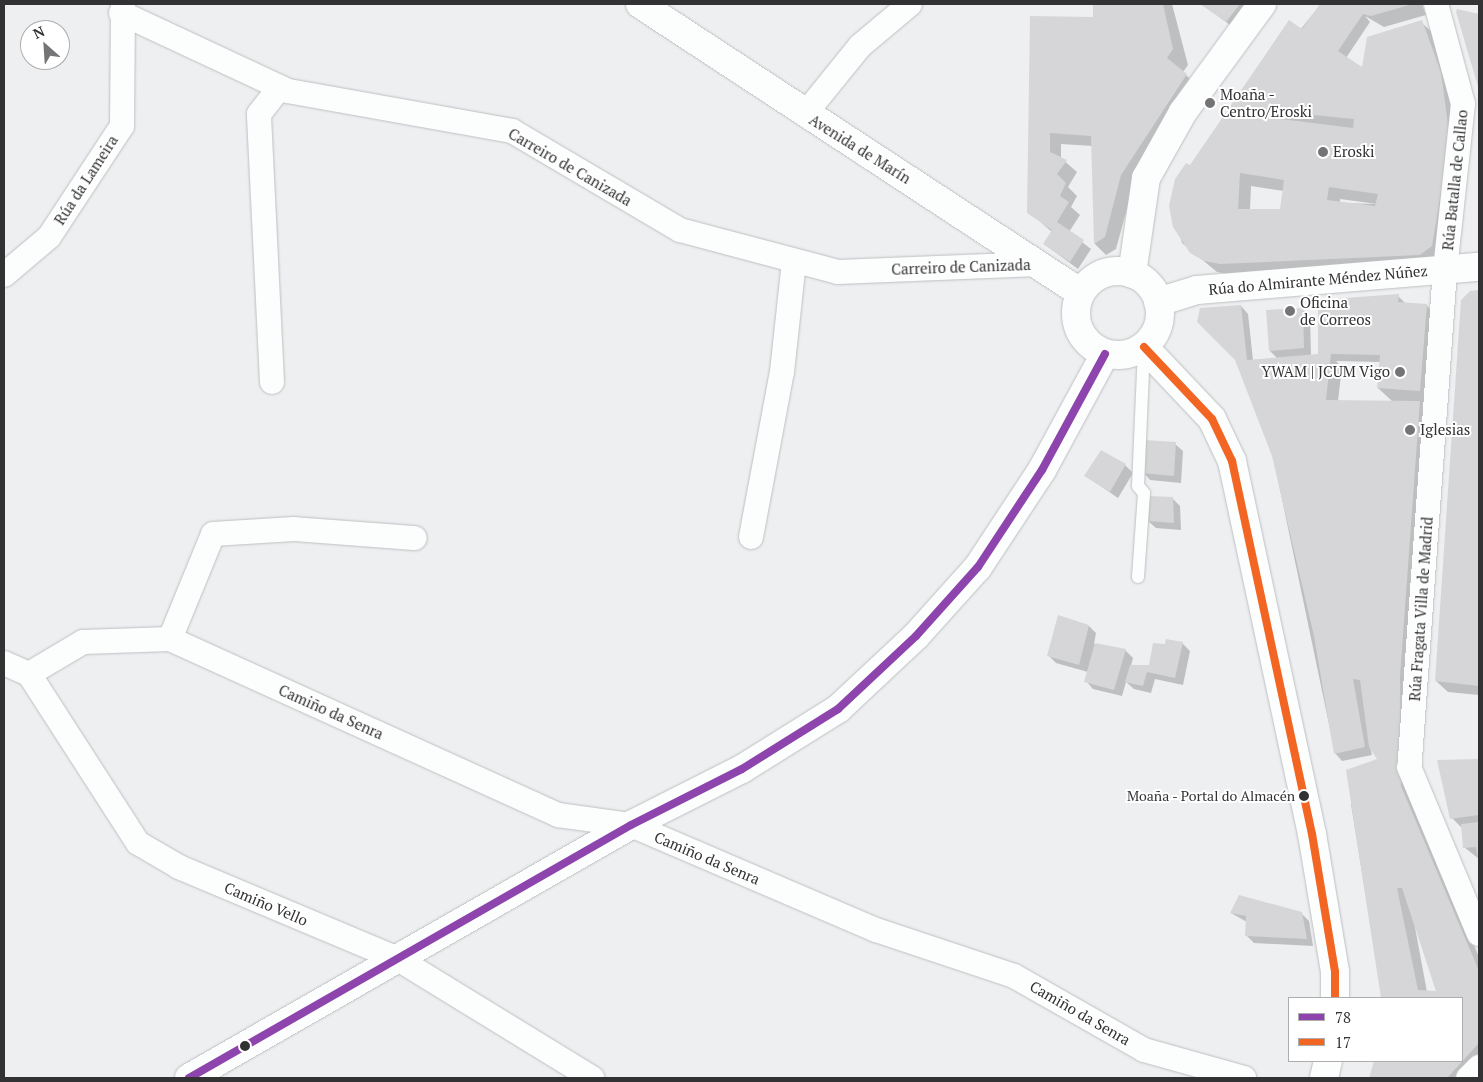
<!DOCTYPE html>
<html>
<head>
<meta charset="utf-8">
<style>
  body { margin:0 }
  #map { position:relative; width:1483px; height:1082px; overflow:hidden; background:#eeeff1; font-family:"PT Serif",serif }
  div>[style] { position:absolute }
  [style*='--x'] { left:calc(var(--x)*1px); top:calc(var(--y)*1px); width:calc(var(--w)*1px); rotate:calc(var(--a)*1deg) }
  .shadow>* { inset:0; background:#0003 }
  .building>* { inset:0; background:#d6d6d8 }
  .roads { filter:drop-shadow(0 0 1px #bebfc1) drop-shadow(0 0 1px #bebfc1) }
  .service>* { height:12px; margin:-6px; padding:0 6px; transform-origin:6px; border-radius:6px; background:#fcfdfd }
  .minor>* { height:24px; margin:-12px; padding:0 12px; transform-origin:12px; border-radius:12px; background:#fcfdfd }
  .tertiary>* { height:28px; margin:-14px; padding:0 14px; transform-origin:14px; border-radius:14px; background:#fcfdfd }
  .secondary>* { height:28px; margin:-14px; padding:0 14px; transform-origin:14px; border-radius:14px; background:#fcfdfd }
  .primary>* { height:28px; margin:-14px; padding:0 14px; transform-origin:14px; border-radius:14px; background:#fcfdfd }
  .primary>.ring { margin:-14px; padding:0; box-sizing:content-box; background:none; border:28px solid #fcfdfd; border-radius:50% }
  .bus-1>* { height:8px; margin:-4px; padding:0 4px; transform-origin:4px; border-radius:4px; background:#8e44ad }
  .bus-2>* { height:8px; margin:-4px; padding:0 4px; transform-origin:4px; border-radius:4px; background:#f26522 }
  .dots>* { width:14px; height:14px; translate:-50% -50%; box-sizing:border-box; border:2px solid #fff; border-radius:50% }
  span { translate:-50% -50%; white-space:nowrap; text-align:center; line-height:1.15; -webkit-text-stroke:4px #fff; paint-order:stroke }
  .bus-label { font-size:14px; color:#323234 }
  .right { translate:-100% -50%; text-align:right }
  .poi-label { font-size:15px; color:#323234 }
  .left { translate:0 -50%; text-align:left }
  .street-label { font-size:15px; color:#323234 }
  .frame { position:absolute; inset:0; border:5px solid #323234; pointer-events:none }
  .legend { position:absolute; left:1288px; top:997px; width:175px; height:65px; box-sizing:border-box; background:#fff; border:1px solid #adadae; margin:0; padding:6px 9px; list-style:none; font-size:15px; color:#323234 }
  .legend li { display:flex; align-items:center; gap:10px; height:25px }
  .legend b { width:25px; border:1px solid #adadae }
  .north { position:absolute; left:20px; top:20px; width:50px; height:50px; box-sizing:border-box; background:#fff; border:1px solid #adadae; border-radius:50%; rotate:334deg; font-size:14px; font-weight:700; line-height:20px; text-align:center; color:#323234 }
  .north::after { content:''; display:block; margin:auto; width:18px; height:22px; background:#747476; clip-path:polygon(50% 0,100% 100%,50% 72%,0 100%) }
</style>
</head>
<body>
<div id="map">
  <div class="shadow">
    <i style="clip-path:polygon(1094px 4px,1172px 4px,1188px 65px,1183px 72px,1201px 90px,1133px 187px,1116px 249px,1106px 255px,1095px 244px,1093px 146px,1061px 144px,1061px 158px,1077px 172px,1068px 187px,1077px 196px,1071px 207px,1080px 215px,1069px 232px,1091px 249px,1078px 269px,1044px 244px,1052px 232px,1029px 212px,1032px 18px,1094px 20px)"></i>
    <i style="clip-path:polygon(1202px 4px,1253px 4px,1234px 28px)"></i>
    <i style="clip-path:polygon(evenodd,1321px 4px,1422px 4px,1426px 15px,1384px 27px,1365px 16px,1370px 22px,1346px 58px,1363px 69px,1421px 22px,1433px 33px,1452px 85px,1443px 257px,1233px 275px,1217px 272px,1182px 243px,1171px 206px,1191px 165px,1321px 4px,1251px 186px,1284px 191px,1281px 210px,1250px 210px,1251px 186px,1321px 4px,1340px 199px,1377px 204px,1340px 203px,1340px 199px)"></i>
    <i style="clip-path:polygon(1459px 11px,1479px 16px,1479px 87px,1472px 60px)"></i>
    <i style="clip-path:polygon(1471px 292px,1479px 292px,1479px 695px,1448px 692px,1436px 681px)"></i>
    <i style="clip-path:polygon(evenodd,1398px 296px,1406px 304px,1426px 305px,1434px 313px,1435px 406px,1422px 405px,1431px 414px,1412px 799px,1479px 957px,1479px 1066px,1468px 1078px,1370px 1078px,1375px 1061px,1462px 1061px,1462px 998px,1382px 998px,1351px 804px,1379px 759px,1370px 746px,1372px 755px,1342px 761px,1335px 753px,1273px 456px,1236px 360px,1241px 306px,1248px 314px,1253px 360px,1278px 359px,1270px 351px,1267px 312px,1302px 309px,1310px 317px,1311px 357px,1321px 356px,1398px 296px,1336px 361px,1380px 362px,1378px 388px,1393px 402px,1338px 401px,1342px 367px,1336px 361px,1398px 296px,1414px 922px,1437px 993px,1427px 992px,1414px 922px)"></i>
    <i style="clip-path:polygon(1175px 444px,1183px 451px,1181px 483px,1150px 480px,1143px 472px)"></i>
    <i style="clip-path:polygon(1125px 465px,1133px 473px,1118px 498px,1086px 476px)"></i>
    <i style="clip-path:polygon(1172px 498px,1180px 506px,1181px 530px,1156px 528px,1148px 521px)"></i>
    <i style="clip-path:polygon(1089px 626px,1096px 633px,1094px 644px,1125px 650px,1133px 658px,1131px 666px,1150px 667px,1166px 645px,1182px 643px,1190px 651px,1183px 685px,1155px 679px,1151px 693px,1134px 689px,1126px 682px,1122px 696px,1093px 689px,1086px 681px,1088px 672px,1056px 663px,1048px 655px)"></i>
    <i style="clip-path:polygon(1479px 760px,1479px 859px,1464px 847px,1463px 829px,1452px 818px,1439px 761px)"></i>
    <i style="clip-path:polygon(1231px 913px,1301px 913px,1309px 921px,1313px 946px,1254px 943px,1246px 935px,1247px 922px)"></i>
  </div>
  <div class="building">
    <i style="clip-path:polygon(1093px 4px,1163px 4px,1173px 49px,1167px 58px,1187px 74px,1121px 175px,1105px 237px,1094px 244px,1091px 136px,1050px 133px,1050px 152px,1067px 160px,1057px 174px,1066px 183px,1060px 196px,1069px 202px,1057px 222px,1084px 240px,1070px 262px,1043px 244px,1052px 230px,1027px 213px,1030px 16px,1093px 17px)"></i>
    <i style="clip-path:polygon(1200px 4px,1240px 4px,1226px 22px)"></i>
    <i style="clip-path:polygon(evenodd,1320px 4px,1413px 4px,1371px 16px,1363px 14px,1338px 51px,1362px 67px,1367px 37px,1422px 20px,1441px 72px,1450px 140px,1432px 246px,1420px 255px,1220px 264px,1204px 261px,1190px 253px,1173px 227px,1169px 206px,1175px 179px,1186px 163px,1190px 165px,1289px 20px,1302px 29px,1320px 4px,1282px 112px,1354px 119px,1353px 128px,1281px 119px,1282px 112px,1320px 4px,1240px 173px,1284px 180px,1280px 209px,1238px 209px,1240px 173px,1320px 4px,1329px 187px,1378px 194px,1375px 206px,1327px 200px,1329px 187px)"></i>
    <i style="clip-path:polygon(1457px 9px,1479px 14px,1479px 90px,1456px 12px)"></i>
    <i style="clip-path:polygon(1479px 290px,1479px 686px,1435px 681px,1461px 300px,1470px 291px)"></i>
    <i style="clip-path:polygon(evenodd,1399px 294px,1398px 302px,1427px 304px,1420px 391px,1377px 388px,1380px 355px,1331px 354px,1326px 400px,1420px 401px,1400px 677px,1401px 786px,1479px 971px,1479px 1043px,1447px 1078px,1369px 1078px,1374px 1061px,1462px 1061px,1462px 998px,1381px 998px,1346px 770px,1377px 759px,1369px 747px,1360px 680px,1353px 679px,1365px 747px,1334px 754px,1314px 636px,1272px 456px,1235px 360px,1197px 322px,1200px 308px,1241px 305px,1247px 360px,1318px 354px,1318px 300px,1399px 294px,1397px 888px,1402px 888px,1436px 991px,1418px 990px,1397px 888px)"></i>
    <i style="clip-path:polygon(1303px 308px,1304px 348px,1269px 351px,1266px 310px)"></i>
    <i style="clip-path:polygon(1144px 440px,1176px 442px,1174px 476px,1141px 473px)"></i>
    <i style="clip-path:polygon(1101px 450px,1126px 464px,1110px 492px,1084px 476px)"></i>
    <i style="clip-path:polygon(1148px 496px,1173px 497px,1174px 523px,1147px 521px)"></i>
    <i style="clip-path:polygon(1058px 615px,1089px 625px,1079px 665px,1047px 656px)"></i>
    <i style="clip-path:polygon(1166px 639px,1183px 642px,1175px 678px,1147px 672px,1143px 686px,1125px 682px,1130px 665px,1149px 665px,1153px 643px,1165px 644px)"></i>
    <i style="clip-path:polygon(1095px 643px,1126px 649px,1114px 690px,1084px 682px)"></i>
    <i style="clip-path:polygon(1479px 759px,1479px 815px,1450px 819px,1437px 760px)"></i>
    <i style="clip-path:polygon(1479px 822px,1479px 860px,1478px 860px,1476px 847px,1463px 848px,1461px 824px)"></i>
    <i style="clip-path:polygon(1239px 895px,1302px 912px,1307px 939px,1245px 936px,1246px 916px,1230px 913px)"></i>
  </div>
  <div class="roads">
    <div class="service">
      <i style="--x:1138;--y:577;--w:84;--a:-85.9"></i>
      <i style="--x:1144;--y:493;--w:9;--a:-131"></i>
      <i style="--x:1138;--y:486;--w:137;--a:-87.5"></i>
    </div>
    <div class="minor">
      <i style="--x:1436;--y:4;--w:104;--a:74.9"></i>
      <i style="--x:1463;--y:104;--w:167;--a:96.2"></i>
      <i style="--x:1445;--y:270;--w:498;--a:94.1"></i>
      <i style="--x:1409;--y:767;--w:181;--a:67.3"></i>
      <i style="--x:121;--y:13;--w:184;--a:25"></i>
      <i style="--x:288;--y:91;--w:228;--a:10.1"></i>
      <i style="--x:512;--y:131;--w:195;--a:30.5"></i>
      <i style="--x:680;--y:230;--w:163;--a:14.9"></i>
      <i style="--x:838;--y:272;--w:201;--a:-2.3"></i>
      <i style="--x:805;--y:114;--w:87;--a:-51"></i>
      <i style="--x:860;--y:46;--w:65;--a:-40"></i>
      <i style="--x:4;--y:275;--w:59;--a:-40.2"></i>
      <i style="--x:49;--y:237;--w:133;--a:-56.7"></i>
      <i style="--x:122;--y:126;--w:122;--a:-89.5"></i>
      <i style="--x:272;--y:382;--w:268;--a:-92.8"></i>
      <i style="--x:259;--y:114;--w:34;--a:-52"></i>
      <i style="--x:751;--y:537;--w:168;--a:-79.4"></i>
      <i style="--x:782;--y:372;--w:112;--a:-83.8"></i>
      <i style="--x:170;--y:639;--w:113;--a:-67.7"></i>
      <i style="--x:213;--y:534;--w:81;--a:-3.5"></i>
      <i style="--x:294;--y:529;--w:121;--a:4.3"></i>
      <i style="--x:4;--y:663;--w:27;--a:24"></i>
      <i style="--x:29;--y:674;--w:201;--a:57.2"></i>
      <i style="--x:138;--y:843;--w:48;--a:30.3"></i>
      <i style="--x:179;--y:867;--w:238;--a:22.8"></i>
      <i style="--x:398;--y:959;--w:228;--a:31.5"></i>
      <i style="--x:29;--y:674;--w:63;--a:-30.7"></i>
      <i style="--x:83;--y:642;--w:87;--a:-2"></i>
      <i style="--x:170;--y:639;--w:426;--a:24.4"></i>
      <i style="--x:558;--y:815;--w:74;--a:7.8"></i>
      <i style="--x:631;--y:825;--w:267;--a:23.2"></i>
      <i style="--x:876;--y:930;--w:145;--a:18.4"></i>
      <i style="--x:1014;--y:976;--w:150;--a:29.6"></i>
      <i style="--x:1144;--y:1050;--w:104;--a:15.6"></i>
      <i style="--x:1468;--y:1078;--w:16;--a:-45"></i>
    </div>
    <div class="tertiary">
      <i style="--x:1158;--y:302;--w:41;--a:-17.1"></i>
      <i style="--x:1197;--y:290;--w:283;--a:-4.7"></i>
      <i style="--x:1144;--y:347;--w:99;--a:46.6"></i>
      <i style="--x:1212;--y:419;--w:47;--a:64.5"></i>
      <i style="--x:1232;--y:461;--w:381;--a:77.9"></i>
      <i style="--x:1312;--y:834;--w:140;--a:80.5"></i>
      <i style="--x:1335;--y:972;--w:26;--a:90"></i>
      <i style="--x:1324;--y:1078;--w:17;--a:-77"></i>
    </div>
    <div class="secondary">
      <i style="--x:640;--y:4;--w:527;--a:33.24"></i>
    </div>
    <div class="primary">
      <i class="ring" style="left:1076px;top:271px;width:56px;height:56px"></i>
      <i style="--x:1132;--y:274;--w:97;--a:-81.7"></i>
      <i style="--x:1146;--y:178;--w:76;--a:-60.7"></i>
      <i style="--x:1183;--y:112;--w:134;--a:-53.8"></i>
      <i style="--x:189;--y:1078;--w:509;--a:-29.79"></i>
      <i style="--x:631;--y:825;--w:124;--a:-26.8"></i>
      <i style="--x:742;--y:769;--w:113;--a:-32"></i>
      <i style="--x:838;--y:709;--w:107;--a:-43.1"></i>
      <i style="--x:916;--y:636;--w:93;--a:-48.1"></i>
      <i style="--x:978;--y:567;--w:116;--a:-56.6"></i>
      <i style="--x:1042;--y:470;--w:132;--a:-61.5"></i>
    </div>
  </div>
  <div class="bus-1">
    <i style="--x:189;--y:1078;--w:509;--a:-29.79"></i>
    <i style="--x:631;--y:825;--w:124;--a:-26.8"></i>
    <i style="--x:742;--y:769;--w:113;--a:-32"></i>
    <i style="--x:838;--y:709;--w:107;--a:-43.1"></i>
    <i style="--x:916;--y:636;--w:93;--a:-48.1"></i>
    <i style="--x:978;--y:567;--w:116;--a:-56.6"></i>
    <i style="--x:1042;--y:470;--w:132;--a:-61.5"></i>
  </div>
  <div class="bus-2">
    <i style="--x:1144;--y:347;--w:99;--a:46.6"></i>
    <i style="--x:1212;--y:419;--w:47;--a:64.5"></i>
    <i style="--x:1232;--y:461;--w:381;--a:77.9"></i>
    <i style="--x:1312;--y:834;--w:140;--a:80.5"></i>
    <i style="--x:1335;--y:972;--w:26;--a:90"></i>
  </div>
  <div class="dots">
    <i style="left:1210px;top:103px;background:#747476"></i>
    <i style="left:1323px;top:152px;background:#747476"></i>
    <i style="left:1290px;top:311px;background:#747476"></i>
    <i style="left:1400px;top:372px;background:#747476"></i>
    <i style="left:1410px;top:430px;background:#747476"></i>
    <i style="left:1304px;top:796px;background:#323234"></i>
    <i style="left:245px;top:1046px;background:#323234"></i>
  </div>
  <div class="bus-label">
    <span class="right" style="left:1295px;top:796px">Moaña - Portal do Almacén</span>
  </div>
  <div class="poi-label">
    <span class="left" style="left:1220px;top:103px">Moaña -<br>Centro/Eroski</span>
    <span class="left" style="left:1333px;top:152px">Eroski</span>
    <span class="left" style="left:1300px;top:311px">Oficina<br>de Correos</span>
    <span class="right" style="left:1390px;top:372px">YWAM | JCUM Vigo</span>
    <span class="left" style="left:1420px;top:430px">Iglesias</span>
  </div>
  <div class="street-label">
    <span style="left:860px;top:149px;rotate:32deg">Avenida de Marín</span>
    <span style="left:570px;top:167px;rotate:30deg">Carreiro de Canizada</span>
    <span style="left:86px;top:180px;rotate:-57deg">Rúa da Lameira</span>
    <span style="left:1455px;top:180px;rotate:-84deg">Rúa Batalla de Callao</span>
    <span style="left:961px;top:267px;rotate:-2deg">Carreiro de Canizada</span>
    <span style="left:1318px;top:280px;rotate:-5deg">Rúa do Almirante Méndez Núñez</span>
    <span style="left:1421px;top:609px;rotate:-86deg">Rúa Fragata Villa de Madrid</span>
    <span style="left:331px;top:712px;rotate:24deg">Camiño da Senra</span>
    <span style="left:707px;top:858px;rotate:23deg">Camiño da Senra</span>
    <span style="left:266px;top:904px;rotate:23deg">Camiño Vello</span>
    <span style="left:1080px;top:1013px;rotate:30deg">Camiño da Senra</span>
  </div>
  <div class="frame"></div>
  <ul class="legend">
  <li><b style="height:6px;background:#8e44ad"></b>78</li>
  <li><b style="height:6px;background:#f26522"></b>17</li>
  </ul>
  <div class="north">N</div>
</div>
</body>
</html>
